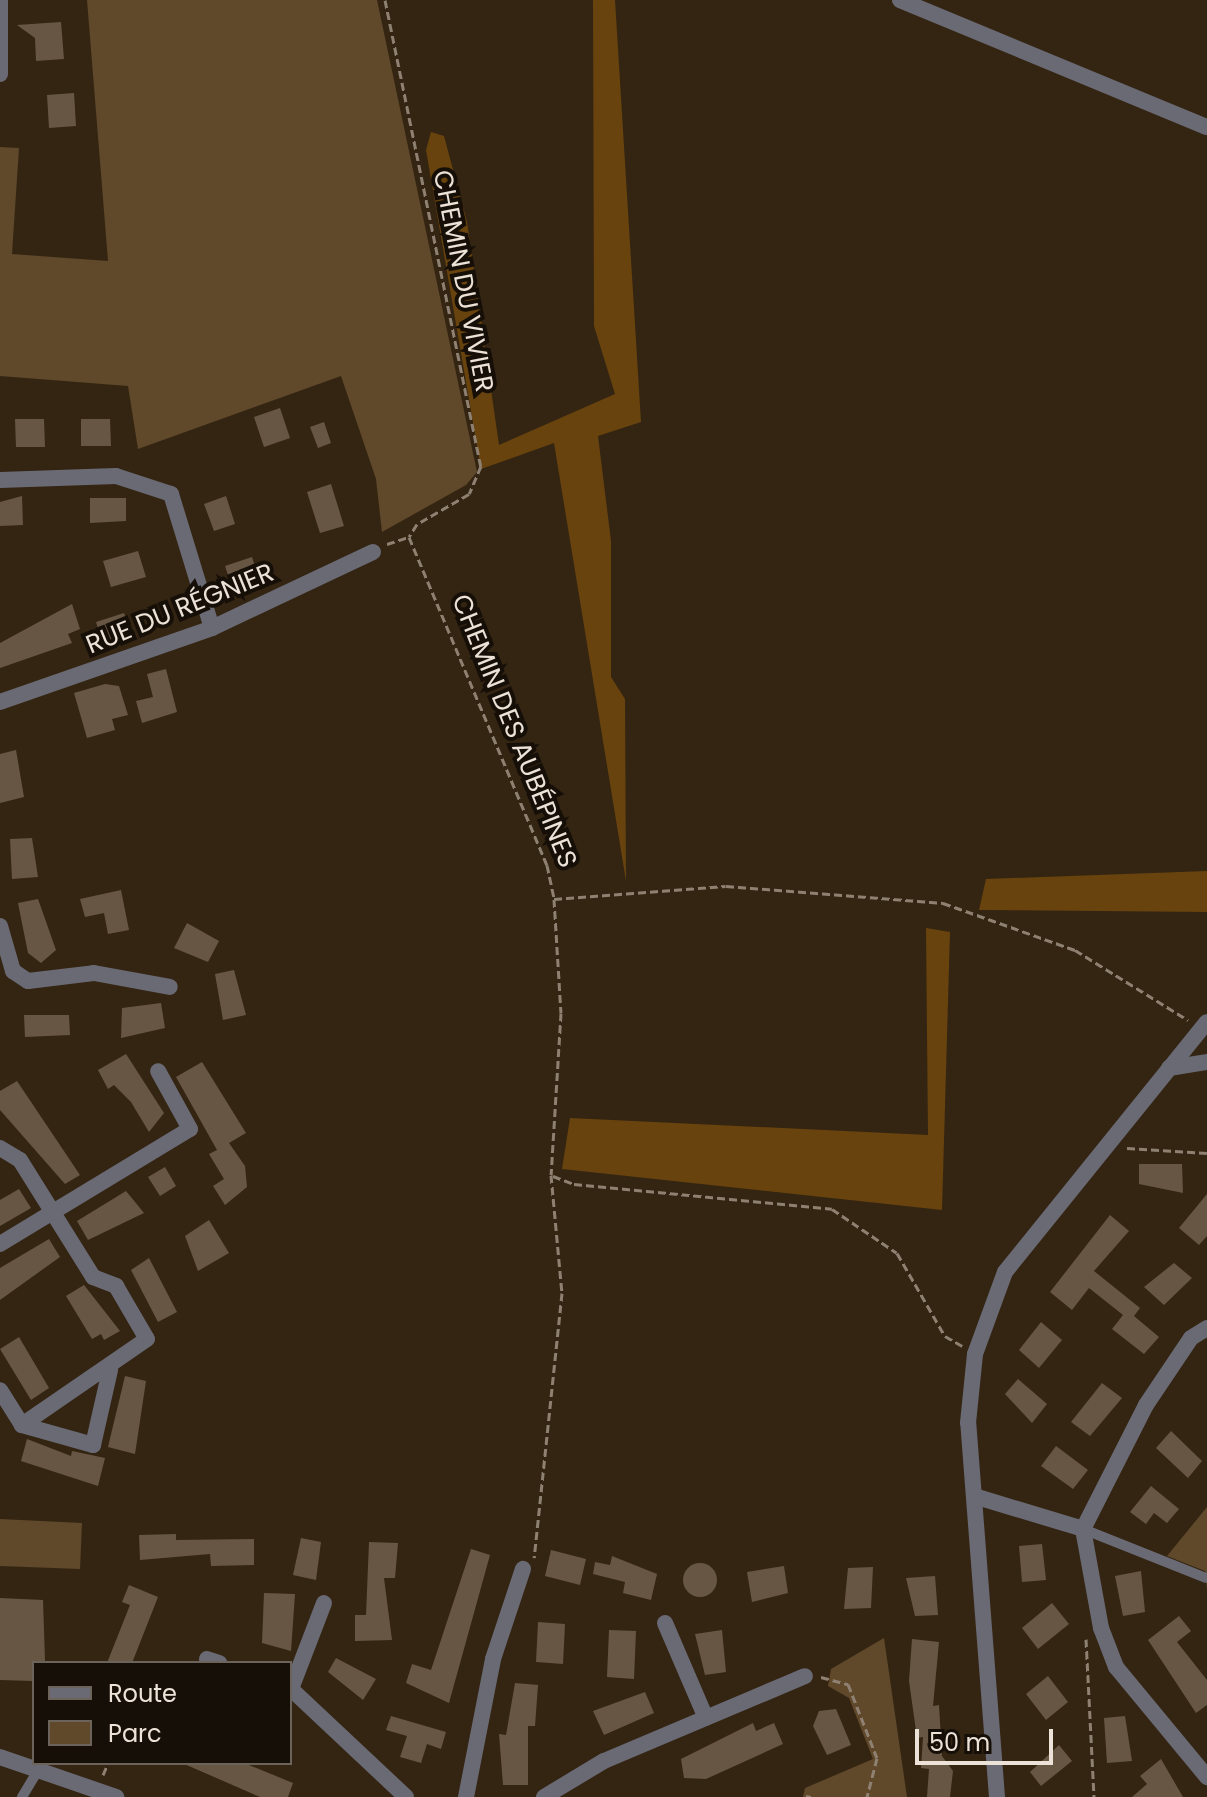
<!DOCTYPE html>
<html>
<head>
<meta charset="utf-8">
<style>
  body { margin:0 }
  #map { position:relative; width:1207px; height:1797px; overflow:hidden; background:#342513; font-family:Poppins,sans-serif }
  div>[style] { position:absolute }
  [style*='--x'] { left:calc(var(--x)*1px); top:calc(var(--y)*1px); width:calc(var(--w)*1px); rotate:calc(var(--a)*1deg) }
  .green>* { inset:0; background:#60482a }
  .forest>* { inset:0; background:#68430d }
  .building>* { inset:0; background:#675643 }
  .round { border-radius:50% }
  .path>* { height:3px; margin-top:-1.5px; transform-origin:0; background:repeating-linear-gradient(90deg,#8e8172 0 8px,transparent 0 12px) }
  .service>* { height:10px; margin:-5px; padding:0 5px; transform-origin:5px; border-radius:5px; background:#6a6a75 }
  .minor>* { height:16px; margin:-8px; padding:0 8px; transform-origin:8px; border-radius:8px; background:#6a6a75 }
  span { translate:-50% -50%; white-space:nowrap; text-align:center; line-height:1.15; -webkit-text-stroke:8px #160f08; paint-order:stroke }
  .street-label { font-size:26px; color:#ece2d7 }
  .legend { position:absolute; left:32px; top:1661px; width:260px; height:104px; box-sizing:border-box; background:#160f08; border:2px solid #6c635b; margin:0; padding:10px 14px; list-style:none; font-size:24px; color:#ece2d7 }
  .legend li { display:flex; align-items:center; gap:16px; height:40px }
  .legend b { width:40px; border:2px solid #6c635b }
  .scale { position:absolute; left:915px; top:1729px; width:138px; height:36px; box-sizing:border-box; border:4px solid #ece2d7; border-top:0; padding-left:10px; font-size:24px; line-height:28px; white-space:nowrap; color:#ece2d7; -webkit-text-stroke:6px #160f08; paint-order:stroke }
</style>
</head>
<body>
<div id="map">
  <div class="green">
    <i style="clip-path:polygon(87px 0,377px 0,477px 472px,466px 485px,382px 532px,376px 479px,341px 376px,138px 449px,128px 386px,0 376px,0 147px,19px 148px,12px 254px,108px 261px)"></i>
    <i style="clip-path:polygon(1207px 1507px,1207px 1589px,1205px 1571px,1167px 1556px)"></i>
    <i style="clip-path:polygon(0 1519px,82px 1523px,80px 1569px,0 1566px)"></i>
    <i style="clip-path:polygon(884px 1638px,907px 1797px,803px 1797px,805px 1788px,873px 1759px,849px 1698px,828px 1686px,831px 1669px)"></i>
  </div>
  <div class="forest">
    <i style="clip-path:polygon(593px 0,615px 0,641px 422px,598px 436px,611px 541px,611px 677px,625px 699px,626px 881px,554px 443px,481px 469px,426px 150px,431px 132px,444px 136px,467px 222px,499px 445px,615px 394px,594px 326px)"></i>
    <i style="clip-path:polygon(1207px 871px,1207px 912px,979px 910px,986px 879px)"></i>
    <i style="clip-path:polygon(926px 928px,950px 932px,942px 1210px,562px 1169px,570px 1118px,928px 1135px)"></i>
  </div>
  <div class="building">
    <i style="clip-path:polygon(61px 22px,64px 59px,36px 61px,35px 38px,17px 25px)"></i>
    <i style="clip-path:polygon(74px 93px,76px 126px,49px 128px,47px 95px)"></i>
    <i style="clip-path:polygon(280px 408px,290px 438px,264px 447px,254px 417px)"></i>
    <i style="clip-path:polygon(15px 419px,44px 419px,45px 447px,16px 447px)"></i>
    <i style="clip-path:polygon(81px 419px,110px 419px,111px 446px,81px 446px)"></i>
    <i style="clip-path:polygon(324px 422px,331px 443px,318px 448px,310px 427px)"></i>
    <i style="clip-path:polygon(331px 484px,344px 526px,320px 533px,307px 492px)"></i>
    <i style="clip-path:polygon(22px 496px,23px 525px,0 526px,0 502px)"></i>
    <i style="clip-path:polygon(226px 496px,235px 524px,214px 531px,204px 504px)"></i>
    <i style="clip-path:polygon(90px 498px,126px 498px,126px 521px,90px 523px)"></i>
    <i style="clip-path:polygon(138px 551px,146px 577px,111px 587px,103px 561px)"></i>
    <i style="clip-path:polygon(252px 557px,260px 582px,233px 590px,225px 566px)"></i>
    <i style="clip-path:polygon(72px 604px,80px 629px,68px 634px,72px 643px,0 668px,0 643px)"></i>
    <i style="clip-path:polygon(124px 613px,133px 639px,104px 648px,96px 622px)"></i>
    <i style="clip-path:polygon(166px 669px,177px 712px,142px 723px,136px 701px,153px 697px,147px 674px)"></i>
    <i style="clip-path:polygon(105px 684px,119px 686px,128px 715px,112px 719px,115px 730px,87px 738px,74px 693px)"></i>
    <i style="clip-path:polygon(16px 750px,24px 797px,0 803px,0 754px)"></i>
    <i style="clip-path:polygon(32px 838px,38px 877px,12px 879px,10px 839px)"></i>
    <i style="clip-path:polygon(121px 890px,129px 930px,108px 934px,104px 913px,85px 917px,80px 899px)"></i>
    <i style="clip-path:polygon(38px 899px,56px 950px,41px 963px,28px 953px,18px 903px)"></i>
    <i style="clip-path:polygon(187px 923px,219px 941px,208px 962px,174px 948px)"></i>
    <i style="clip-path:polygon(234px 970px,246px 1015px,223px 1020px,215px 974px)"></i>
    <i style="clip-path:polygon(161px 1003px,165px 1028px,121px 1038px,122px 1008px)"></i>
    <i style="clip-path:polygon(24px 1015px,69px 1015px,70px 1035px,25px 1037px)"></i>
    <i style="clip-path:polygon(126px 1054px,164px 1113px,149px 1132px,131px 1102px,114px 1085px,108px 1089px,98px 1070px)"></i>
    <i style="clip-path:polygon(202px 1062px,246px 1133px,229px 1143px,245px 1166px,247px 1187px,225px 1205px,213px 1186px,224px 1179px,209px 1154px,217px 1150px,176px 1077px)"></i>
    <i style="clip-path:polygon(17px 1081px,80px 1175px,65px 1184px,0 1110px,0 1091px)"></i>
    <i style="clip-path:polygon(1139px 1164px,1182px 1164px,1183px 1193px,1139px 1184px)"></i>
    <i style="clip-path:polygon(165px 1167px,176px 1186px,160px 1196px,148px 1177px)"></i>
    <i style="clip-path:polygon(19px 1189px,31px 1208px,0 1226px,0 1200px)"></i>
    <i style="clip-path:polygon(126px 1191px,144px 1213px,88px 1240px,77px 1221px)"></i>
    <i style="clip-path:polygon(1207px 1194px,1207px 1236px,1199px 1245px,1179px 1228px)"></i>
    <i style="clip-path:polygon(1110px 1215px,1129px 1231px,1094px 1271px,1140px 1308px,1134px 1316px,1159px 1337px,1144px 1354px,1112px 1329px,1123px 1315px,1089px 1288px,1072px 1310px,1050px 1292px)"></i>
    <i style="clip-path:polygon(209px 1220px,229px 1253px,198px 1271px,185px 1236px)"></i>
    <i style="clip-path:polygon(49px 1239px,60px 1257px,0 1300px,0 1268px)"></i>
    <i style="clip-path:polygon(149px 1258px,177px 1312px,158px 1322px,131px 1270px)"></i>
    <i style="clip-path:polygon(1174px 1263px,1192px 1278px,1164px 1305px,1144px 1287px)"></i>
    <i style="clip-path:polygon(84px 1285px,120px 1331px,104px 1340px,101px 1334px,92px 1339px,66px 1296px)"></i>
    <i style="clip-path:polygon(1041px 1322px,1062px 1340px,1039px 1368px,1019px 1350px)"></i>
    <i style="clip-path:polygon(19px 1337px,49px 1388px,31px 1400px,0 1349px)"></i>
    <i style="clip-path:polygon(125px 1376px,146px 1381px,135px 1454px,108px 1447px)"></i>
    <i style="clip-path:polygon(1018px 1379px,1047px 1404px,1032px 1423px,1005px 1394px)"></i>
    <i style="clip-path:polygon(1102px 1383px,1122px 1398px,1090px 1436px,1071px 1422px)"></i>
    <i style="clip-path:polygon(1171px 1431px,1202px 1461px,1188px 1478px,1156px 1448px)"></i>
    <i style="clip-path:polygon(27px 1439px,71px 1456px,72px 1451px,105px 1458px,98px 1486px,21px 1461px)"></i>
    <i style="clip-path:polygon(1056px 1446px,1088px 1470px,1073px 1489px,1041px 1466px)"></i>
    <i style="clip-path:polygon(1151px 1486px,1179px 1509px,1167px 1523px,1154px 1513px,1146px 1524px,1130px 1512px)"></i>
    <i style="clip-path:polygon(176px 1534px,176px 1540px,254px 1539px,254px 1565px,211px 1566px,210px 1554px,140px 1560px,139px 1535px)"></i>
    <i style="clip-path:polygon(301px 1538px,321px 1542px,316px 1580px,293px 1575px)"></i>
    <i style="clip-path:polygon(369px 1542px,398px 1543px,395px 1578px,384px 1578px,392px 1640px,355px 1641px,355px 1615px,366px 1615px)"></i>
    <i style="clip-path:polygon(1042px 1544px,1046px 1580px,1022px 1582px,1019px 1546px)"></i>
    <i style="clip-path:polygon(471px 1549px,490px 1555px,449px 1703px,406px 1683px,412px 1664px,431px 1670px)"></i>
    <i style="clip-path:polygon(551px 1550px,586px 1559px,580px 1585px,545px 1576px)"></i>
    <i style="clip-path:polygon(612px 1556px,657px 1574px,651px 1600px,623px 1593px,625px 1582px,593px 1574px,595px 1562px,610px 1565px)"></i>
    <i class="round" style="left:683px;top:1563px;width:34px;height:34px"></i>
    <i style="clip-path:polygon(784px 1566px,788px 1593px,752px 1602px,747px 1572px)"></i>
    <i style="clip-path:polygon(873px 1567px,871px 1608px,844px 1609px,848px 1568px)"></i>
    <i style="clip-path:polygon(1141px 1571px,1145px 1612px,1123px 1616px,1115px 1576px)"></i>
    <i style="clip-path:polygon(935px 1576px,938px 1615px,915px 1616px,906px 1578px)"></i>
    <i style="clip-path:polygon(129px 1585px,158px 1597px,132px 1663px,107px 1663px,130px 1605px,122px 1602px)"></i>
    <i style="clip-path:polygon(264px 1593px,295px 1594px,291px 1651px,262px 1643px)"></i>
    <i style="clip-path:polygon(0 1598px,43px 1600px,45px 1661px,34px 1663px,34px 1681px,0 1680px)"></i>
    <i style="clip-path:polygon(1052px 1603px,1069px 1624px,1038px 1649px,1022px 1628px)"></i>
    <i style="clip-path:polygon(1179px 1616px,1191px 1631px,1177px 1642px,1207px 1680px,1207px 1705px,1196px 1713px,1148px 1640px)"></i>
    <i style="clip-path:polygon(538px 1622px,565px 1624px,563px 1664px,536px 1662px)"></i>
    <i style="clip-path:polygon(609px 1630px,636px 1631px,634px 1679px,607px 1677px)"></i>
    <i style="clip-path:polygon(722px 1630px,726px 1672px,705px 1675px,695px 1634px)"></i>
    <i style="clip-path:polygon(912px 1639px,939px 1642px,933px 1706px,939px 1705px,942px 1756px,953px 1771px,950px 1797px,927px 1797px,929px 1769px,921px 1768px,923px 1737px,917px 1738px,909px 1681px)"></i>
    <i style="clip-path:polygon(336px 1658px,376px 1679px,363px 1700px,328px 1672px)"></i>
    <i style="clip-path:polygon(1048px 1676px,1068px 1702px,1046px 1720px,1026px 1694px)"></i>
    <i style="clip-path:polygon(515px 1683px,538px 1685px,535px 1726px,528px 1726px,528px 1785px,503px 1785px,499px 1734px,506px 1735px)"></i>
    <i style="clip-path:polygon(645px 1692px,654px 1713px,604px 1735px,593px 1711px)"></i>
    <i style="clip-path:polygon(836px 1709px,851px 1745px,827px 1755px,813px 1726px,819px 1711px)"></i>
    <i style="clip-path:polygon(391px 1716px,446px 1732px,441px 1749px,427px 1744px,421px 1763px,400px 1757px,407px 1736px,386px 1730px)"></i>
    <i style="clip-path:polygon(1125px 1716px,1132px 1761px,1107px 1763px,1104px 1718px)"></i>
    <i style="clip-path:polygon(753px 1723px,756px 1731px,774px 1723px,783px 1744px,706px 1779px,684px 1778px,681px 1759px)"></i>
    <i style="clip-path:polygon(1059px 1745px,1072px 1761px,1041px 1786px,1030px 1772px)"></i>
    <i style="clip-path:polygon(1161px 1759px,1183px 1797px,1132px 1797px,1147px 1784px,1140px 1776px)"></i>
    <i style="clip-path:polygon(182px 1763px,244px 1763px,293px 1783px,288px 1797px,260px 1797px)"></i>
  </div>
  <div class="path">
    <i style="--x:385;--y:0;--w:476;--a:78.4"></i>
    <i style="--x:481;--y:466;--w:30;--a:113"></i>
    <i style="--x:469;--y:494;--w:60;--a:150"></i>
    <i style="--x:417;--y:524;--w:15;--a:122"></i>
    <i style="--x:409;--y:537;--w:356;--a:67.2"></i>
    <i style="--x:547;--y:865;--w:35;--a:78"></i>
    <i style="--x:554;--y:899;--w:114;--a:86.5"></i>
    <i style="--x:561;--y:1013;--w:162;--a:93.5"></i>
    <i style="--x:551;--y:1175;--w:119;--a:84.7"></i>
    <i style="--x:562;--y:1293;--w:266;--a:96"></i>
    <i style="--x:387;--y:544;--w:23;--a:-18"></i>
    <i style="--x:554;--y:899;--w:172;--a:-4.3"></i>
    <i style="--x:726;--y:886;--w:218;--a:4.5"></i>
    <i style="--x:943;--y:903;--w:140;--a:19.6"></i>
    <i style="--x:1075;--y:950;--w:133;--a:31.8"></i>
    <i style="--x:1127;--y:1148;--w:80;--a:3.6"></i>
    <i style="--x:553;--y:1176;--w:22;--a:21"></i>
    <i style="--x:574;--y:1184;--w:259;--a:5.5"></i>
    <i style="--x:832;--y:1209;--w:78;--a:34.1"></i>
    <i style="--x:897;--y:1253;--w:96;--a:60"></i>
    <i style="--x:945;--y:1336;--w:20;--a:30"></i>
    <i style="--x:1086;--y:1639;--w:158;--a:87.1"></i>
    <i style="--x:821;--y:1677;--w:28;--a:15"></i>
    <i style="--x:848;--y:1684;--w:79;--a:68.6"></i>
    <i style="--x:877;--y:1758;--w:40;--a:104.4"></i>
    <i style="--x:103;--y:1775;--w:13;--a:-67"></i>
    <i style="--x:806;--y:1796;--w:5;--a:11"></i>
  </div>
  <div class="service">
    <i style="--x:1083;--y:1529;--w:132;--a:21.7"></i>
    <i style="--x:22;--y:1797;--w:33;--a:-59"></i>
  </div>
  <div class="minor">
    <i style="--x:0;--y:0;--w:74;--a:90"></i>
    <i style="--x:900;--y:0;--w:332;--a:22.5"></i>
    <i style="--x:0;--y:480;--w:116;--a:-2"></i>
    <i style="--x:116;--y:476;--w:58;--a:18.1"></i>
    <i style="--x:171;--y:494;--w:140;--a:73"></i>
    <i style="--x:0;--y:702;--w:225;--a:-19.2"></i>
    <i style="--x:212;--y:628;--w:178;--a:-25.3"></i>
    <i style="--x:0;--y:926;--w:47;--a:73.9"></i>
    <i style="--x:13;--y:971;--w:18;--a:34"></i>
    <i style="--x:28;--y:981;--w:66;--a:-6.9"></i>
    <i style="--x:94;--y:973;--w:77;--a:10.4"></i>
    <i style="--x:1169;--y:1068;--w:38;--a:-9"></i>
    <i style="--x:0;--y:1148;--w:23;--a:31"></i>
    <i style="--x:20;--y:1160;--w:138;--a:58"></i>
    <i style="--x:93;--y:1277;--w:25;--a:21"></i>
    <i style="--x:116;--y:1286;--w:61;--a:59.7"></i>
    <i style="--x:147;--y:1339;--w:152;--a:145.5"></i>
    <i style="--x:22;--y:1425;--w:41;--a:-122.2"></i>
    <i style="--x:0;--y:1244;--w:222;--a:-31.2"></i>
    <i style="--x:190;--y:1129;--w:66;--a:-118.9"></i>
    <i style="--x:1207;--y:1328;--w:19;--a:148"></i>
    <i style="--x:1191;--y:1338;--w:81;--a:123.9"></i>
    <i style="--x:1146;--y:1405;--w:139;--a:116.9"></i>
    <i style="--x:1083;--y:1529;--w:101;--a:79.7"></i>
    <i style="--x:1101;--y:1628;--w:42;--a:69"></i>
    <i style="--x:1116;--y:1667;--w:143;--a:50.4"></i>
    <i style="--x:22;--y:1425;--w:74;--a:15.7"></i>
    <i style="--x:93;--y:1445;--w:77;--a:-77.2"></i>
    <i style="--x:974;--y:1496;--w:114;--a:16.8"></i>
    <i style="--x:665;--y:1623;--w:103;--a:66.7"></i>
    <i style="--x:207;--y:1659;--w:13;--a:18"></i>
    <i style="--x:290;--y:1688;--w:159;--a:43.2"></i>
    <i style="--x:291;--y:1689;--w:92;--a:-69"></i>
    <i style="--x:0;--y:1757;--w:123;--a:19"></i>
    <i style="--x:466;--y:1797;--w:141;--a:-78.9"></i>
    <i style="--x:493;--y:1659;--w:95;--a:-71.6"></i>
    <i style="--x:544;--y:1797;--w:70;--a:-31"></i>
    <i style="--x:604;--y:1761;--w:218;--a:-22.9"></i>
    <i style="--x:997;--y:1797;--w:375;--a:-94.4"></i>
    <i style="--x:968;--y:1423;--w:69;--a:-84.2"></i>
    <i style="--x:975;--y:1354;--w:87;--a:-69.9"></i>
    <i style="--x:1005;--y:1272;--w:321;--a:-51.1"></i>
  </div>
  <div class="street-label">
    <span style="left:463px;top:281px;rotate:79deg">CHEMIN DU VIVIER</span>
    <span style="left:180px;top:609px;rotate:-22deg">RUE DU RÉGNIER</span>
    <span style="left:514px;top:731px;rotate:68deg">CHEMIN DES AUBÉPINES</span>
  </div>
  <ul class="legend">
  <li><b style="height:10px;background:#6a6a75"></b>Route</li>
  <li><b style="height:22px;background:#60482a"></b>Parc</li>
  </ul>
  <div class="scale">50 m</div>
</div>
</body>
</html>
